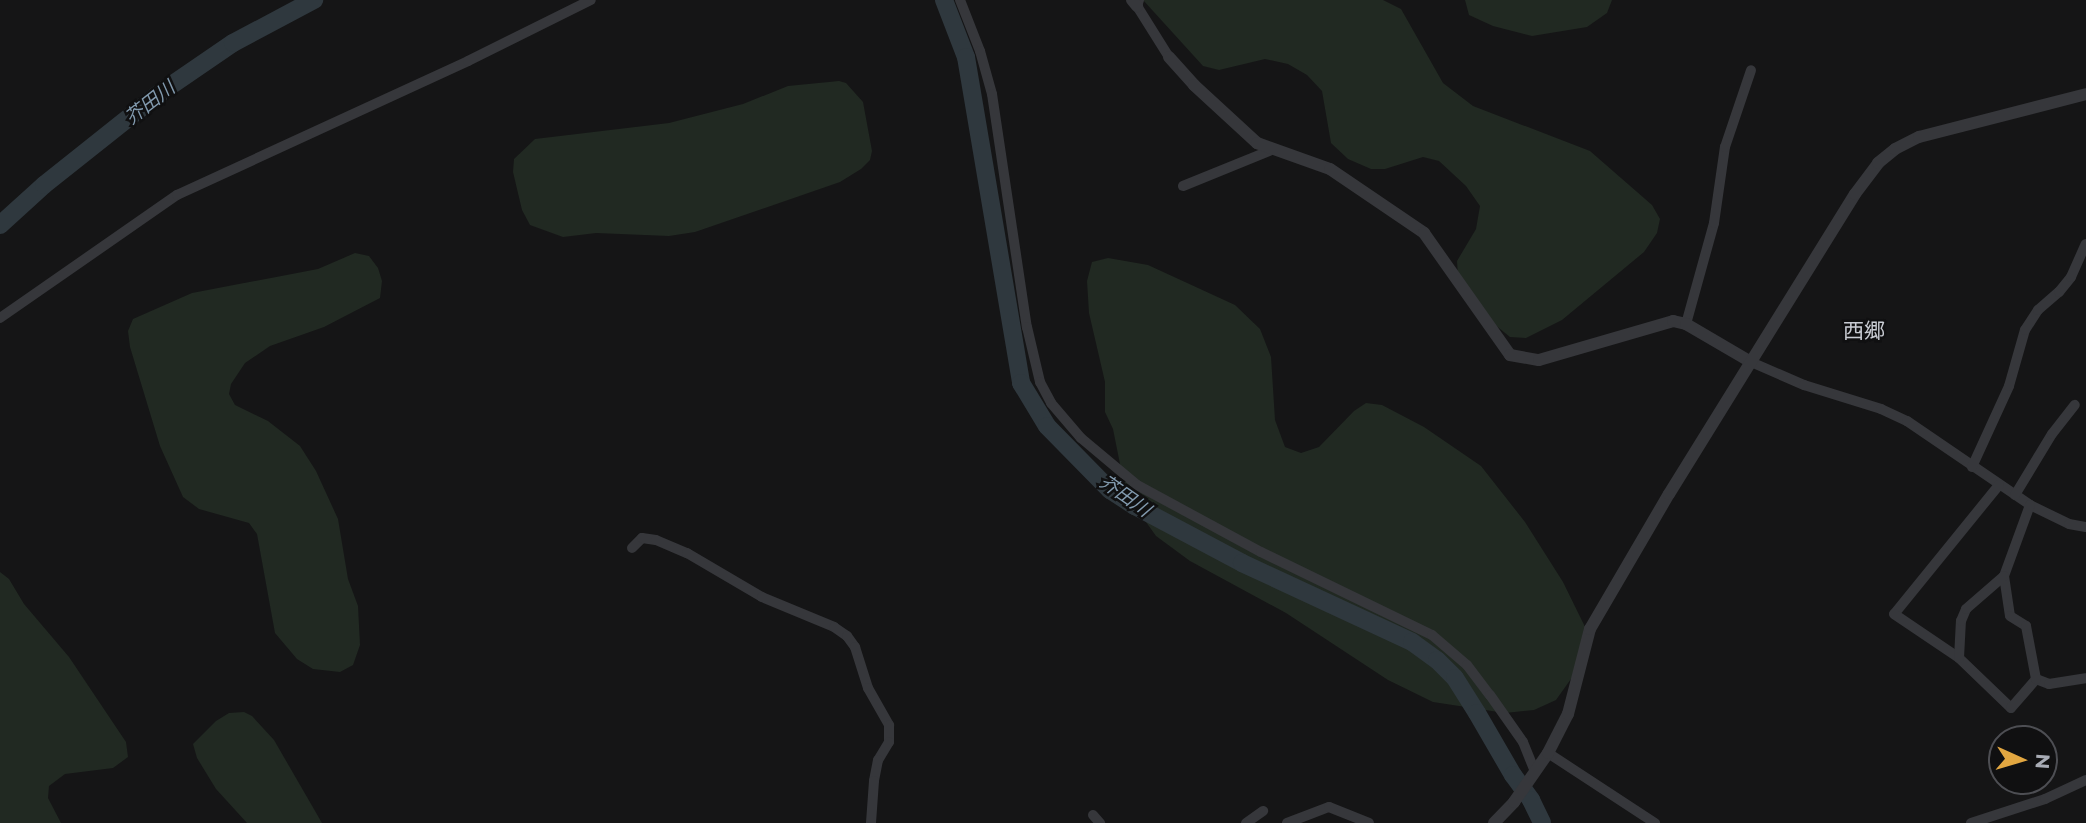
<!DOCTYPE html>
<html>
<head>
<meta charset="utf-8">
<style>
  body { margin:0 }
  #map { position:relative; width:2086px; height:823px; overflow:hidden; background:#151516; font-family:Montserrat,"Noto Sans JP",sans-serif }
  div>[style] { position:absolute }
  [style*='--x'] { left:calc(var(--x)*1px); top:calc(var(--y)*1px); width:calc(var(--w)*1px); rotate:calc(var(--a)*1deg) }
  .green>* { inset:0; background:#212922 }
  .river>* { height:18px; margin:-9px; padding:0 9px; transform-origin:9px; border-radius:9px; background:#2f383e }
  .minor>* { height:10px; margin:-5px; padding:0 5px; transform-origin:5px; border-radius:5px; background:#36373b }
  .tertiary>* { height:12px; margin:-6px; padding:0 6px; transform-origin:6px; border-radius:6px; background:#36373b }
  span { translate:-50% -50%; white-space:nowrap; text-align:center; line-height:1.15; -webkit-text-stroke:5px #101011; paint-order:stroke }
  .water-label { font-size:19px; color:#829aae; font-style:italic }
  .quarter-label { font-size:21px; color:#c8cbd2 }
  .north { position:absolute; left:1988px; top:725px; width:70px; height:70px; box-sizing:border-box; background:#101011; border:2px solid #4d4e53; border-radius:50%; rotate:94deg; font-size:19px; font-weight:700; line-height:28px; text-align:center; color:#a8acb5 }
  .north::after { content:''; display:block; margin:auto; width:24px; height:32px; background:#e2a741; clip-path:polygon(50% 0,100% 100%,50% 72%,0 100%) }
</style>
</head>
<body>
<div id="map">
  <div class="green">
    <i style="clip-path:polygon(1143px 0,1383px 0,1401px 9px,1443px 83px,1473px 106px,1590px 151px,1652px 205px,1660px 219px,1657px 233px,1644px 252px,1562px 320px,1526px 338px,1510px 337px,1483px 315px,1458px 277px,1457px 261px,1476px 229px,1480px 206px,1466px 186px,1439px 161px,1423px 157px,1385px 169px,1371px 169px,1348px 159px,1331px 143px,1322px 91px,1307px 75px,1288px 64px,1265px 59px,1219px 70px,1203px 66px)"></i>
    <i style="clip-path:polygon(1465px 0,1612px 0,1607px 13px,1587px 27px,1532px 36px,1493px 26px,1469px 15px)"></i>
    <i style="clip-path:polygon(839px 81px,846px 83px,863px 102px,872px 151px,870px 160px,861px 169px,840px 182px,695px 232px,669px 236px,596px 233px,563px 237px,530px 225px,522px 210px,513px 172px,514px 159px,535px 139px,669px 123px,743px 104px,788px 86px)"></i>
    <i style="clip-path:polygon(355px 253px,369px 256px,378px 268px,382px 281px,380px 298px,324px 327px,270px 346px,245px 363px,231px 384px,229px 394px,235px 405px,268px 421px,300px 446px,316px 471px,338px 519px,348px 579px,358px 606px,360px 645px,353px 665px,340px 672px,313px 669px,297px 659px,275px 633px,257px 534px,249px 523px,199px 509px,183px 497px,160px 446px,130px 347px,128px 331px,133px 319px,192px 293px,318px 269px)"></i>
    <i style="clip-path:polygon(1108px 258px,1148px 265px,1235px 305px,1260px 329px,1271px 357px,1275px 420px,1285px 447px,1301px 453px,1319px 447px,1354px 411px,1366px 403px,1382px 405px,1424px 427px,1481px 466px,1525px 522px,1563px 582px,1590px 637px,1583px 662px,1556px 700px,1534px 710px,1505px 713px,1433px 702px,1388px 680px,1286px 613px,1190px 561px,1156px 536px,1126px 494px,1113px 429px,1105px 412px,1105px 382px,1089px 313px,1087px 281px,1092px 262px)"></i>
    <i style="clip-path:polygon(0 572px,9px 579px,24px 604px,69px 657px,126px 742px,128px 757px,113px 768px,65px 774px,49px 786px,48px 798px,61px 823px,0 823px)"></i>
    <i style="clip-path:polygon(244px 712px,252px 716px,274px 740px,322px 823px,247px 823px,216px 789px,197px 758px,193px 744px,216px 721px,229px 713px)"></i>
  </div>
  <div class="river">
    <i style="--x:944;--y:0;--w:61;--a:68.9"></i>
    <i style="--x:966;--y:57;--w:331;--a:80.4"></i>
    <i style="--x:1021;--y:383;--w:50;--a:58.8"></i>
    <i style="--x:1047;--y:426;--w:90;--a:45.5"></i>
    <i style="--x:1110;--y:490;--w:30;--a:33"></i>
    <i style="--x:1135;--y:506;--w:121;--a:28"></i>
    <i style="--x:1242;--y:563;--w:187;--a:24.9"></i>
    <i style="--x:1412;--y:642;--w:31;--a:36"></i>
    <i style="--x:1437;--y:660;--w:25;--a:45"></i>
    <i style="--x:1455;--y:678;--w:41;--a:57.8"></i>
    <i style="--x:1477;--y:713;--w:72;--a:59.9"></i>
    <i style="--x:1513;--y:775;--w:31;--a:54"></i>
    <i style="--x:1531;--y:800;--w:25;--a:64"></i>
    <i style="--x:0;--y:225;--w:59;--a:-42.3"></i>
    <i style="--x:44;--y:185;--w:144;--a:-38.5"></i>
    <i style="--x:157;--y:95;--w:92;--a:-34.4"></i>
    <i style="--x:233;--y:43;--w:92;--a:-28"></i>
  </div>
  <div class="minor">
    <i style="--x:960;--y:0;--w:55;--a:68.6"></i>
    <i style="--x:980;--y:51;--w:45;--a:74.4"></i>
    <i style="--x:992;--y:94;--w:236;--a:81.5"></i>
    <i style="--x:1027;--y:327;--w:57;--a:76.7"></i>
    <i style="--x:1040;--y:382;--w:24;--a:62"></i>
    <i style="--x:1051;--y:403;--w:46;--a:49.4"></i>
    <i style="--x:1081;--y:438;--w:73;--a:40"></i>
    <i style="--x:1137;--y:485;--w:141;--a:28.4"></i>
    <i style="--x:1261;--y:552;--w:190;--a:25.9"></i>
    <i style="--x:1432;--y:635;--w:46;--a:40.6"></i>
    <i style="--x:1467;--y:665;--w:38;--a:53"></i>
    <i style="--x:1490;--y:695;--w:57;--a:54.9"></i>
    <i style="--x:1523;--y:742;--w:31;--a:68"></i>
    <i style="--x:1139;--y:0;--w:6;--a:108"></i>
    <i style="--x:1137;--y:6;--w:60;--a:57.9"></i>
    <i style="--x:1183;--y:186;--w:98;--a:-22.1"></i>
    <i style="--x:0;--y:318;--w:216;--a:-34.8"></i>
    <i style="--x:177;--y:195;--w:320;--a:-24.7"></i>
    <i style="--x:468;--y:61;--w:137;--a:-26.4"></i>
    <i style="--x:1686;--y:324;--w:105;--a:-74.5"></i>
    <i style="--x:1714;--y:223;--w:77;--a:-81.8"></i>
    <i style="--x:1725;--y:147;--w:81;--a:-71.3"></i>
    <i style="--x:1751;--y:362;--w:58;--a:23.5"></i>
    <i style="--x:1804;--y:385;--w:81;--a:17.3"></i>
    <i style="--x:1881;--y:409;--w:29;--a:25"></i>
    <i style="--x:1907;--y:421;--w:149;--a:34.3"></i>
    <i style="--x:2030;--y:505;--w:43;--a:26"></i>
    <i style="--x:2069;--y:524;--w:17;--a:10"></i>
    <i style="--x:1972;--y:467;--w:89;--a:-65.4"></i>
    <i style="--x:2009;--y:386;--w:58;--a:-74.1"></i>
    <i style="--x:2025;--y:330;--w:24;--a:-57"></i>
    <i style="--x:2038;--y:310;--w:28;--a:-41"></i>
    <i style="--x:2059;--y:292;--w:19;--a:-51"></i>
    <i style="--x:2071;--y:277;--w:36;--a:-66"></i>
    <i style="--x:1999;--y:485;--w:166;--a:129.1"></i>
    <i style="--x:1894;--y:614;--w:78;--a:34.1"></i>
    <i style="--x:1959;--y:658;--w:72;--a:43.9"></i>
    <i style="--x:2011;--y:708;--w:38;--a:-49"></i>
    <i style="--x:2036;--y:679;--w:14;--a:21"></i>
    <i style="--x:2049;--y:684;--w:37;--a:-9"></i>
    <i style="--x:2015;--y:495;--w:71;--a:-58.8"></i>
    <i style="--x:2052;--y:434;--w:37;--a:-52"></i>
    <i style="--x:2030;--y:505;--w:76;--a:110.1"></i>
    <i style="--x:2004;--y:576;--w:40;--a:81.5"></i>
    <i style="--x:2010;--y:616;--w:19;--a:32"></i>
    <i style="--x:2026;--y:626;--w:54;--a:79.3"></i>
    <i style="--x:632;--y:548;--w:14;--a:-45"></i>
    <i style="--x:642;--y:538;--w:14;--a:8"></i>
    <i style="--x:656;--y:540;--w:34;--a:23"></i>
    <i style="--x:687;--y:553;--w:87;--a:30.4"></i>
    <i style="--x:762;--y:597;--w:78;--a:22.6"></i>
    <i style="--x:834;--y:627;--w:16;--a:35"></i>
    <i style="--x:847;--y:636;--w:14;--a:54"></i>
    <i style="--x:855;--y:647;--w:43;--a:72.4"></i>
    <i style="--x:868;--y:688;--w:43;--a:60.4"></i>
    <i style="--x:889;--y:725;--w:17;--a:90"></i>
    <i style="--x:889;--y:742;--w:21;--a:121"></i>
    <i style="--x:878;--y:760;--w:21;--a:101"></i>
    <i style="--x:874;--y:781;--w:42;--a:94.1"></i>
    <i style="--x:1959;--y:658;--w:37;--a:-87"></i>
    <i style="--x:1961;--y:621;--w:13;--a:-67"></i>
    <i style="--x:1966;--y:609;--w:50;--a:-41"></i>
    <i style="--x:1548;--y:753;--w:128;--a:33.2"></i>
    <i style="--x:1093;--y:815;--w:11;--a:49"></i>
    <i style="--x:1246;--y:823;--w:21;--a:-35"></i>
    <i style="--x:1287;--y:823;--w:45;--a:-20.9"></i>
    <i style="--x:1329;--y:807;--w:43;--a:21.8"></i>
    <i style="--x:1971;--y:823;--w:78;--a:-18"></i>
    <i style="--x:2045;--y:799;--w:45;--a:-24.9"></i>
  </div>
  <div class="tertiary">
    <i style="--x:1132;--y:0;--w:8;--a:50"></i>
    <i style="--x:1169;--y:57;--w:38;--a:48"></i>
    <i style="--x:1194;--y:85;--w:86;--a:42.6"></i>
    <i style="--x:1257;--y:143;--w:77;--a:19.6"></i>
    <i style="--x:1330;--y:169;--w:114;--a:34.2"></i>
    <i style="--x:1424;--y:233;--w:149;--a:54.8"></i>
    <i style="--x:1510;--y:355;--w:29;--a:10"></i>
    <i style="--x:1539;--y:360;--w:140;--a:-16.2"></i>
    <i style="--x:1673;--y:321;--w:13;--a:13"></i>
    <i style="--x:1686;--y:324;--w:75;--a:30.3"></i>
    <i style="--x:1494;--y:823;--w:29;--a:-46"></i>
    <i style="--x:1514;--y:802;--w:60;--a:-55.2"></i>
    <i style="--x:1548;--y:753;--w:44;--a:-62.9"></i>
    <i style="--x:1568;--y:714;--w:88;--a:-75.5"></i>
    <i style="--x:1590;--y:629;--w:156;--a:-59.7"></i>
    <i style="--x:1669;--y:494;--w:353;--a:-58.2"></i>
    <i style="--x:1855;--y:194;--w:39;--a:-53"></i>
    <i style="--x:1878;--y:163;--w:22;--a:-39"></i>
    <i style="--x:1895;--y:149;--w:27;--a:-27"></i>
    <i style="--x:1919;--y:137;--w:172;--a:-14.4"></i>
  </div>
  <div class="water-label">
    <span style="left:150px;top:103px;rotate:-38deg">芥田川</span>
    <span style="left:1125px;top:496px;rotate:35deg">芥田川</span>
  </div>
  <div class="quarter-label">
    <span style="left:1864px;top:331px">西郷</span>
  </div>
  <div class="north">N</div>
</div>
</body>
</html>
